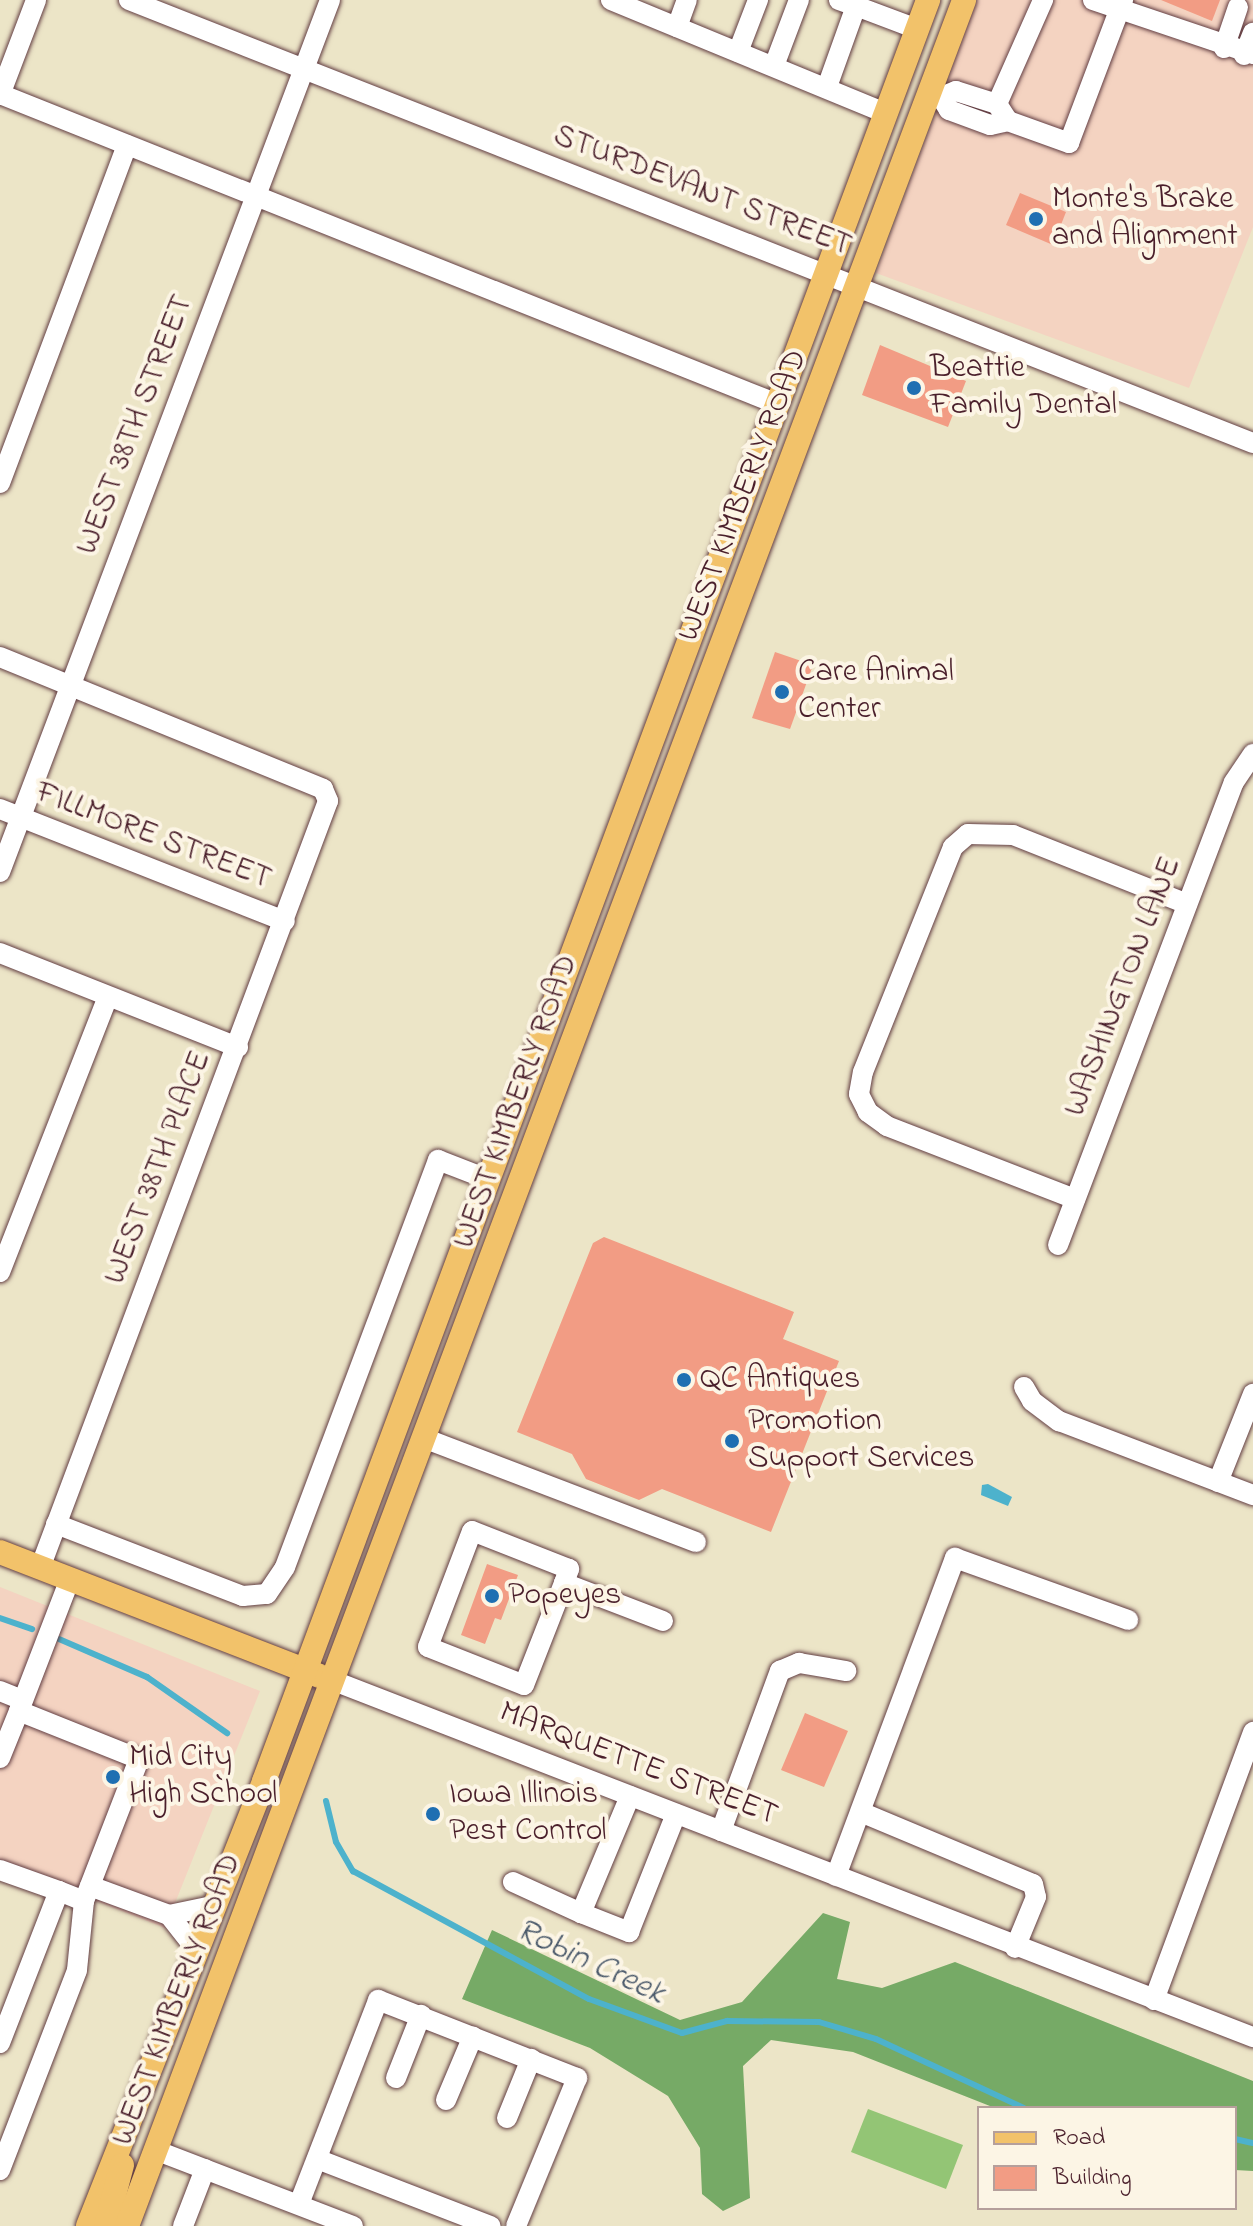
<!DOCTYPE html>
<html>
<head>
<meta charset="utf-8">
<style>
  body { margin:0 }
  #map { position:relative; width:1253px; height:2226px; overflow:hidden; background:#ece5c7; font-family:"Indie Flower",sans-serif }
  div>[style] { position:absolute }
  [style*='--x'] { left:calc(var(--x)*1px); top:calc(var(--y)*1px); width:calc(var(--w)*1px); rotate:calc(var(--a)*1deg) }
  .built>* { inset:0; background:#f4d3c1 }
  .green>* { inset:0; background:#93c575 }
  .forest>* { inset:0; background:#76aa66 }
  .water>* { inset:0; background:#4db2cc }
  .stream>* { height:6px; margin:-3px; padding:0 3px; transform-origin:3px; border-radius:3px; background:#4db2cc }
  .building>* { inset:0; background:#f29c84 }
  .roads { filter:drop-shadow(0 0 2px #623d42) drop-shadow(0 0 2px #623d42) }
  .minor>* { height:20px; margin:-10px; padding:0 10px; transform-origin:10px; border-radius:10px; background:#fff }
  .major>* { height:24px; margin:-12px; padding:0 12px; transform-origin:12px; border-radius:12px; background:#f2c26a }
  .dots>* { width:22px; height:22px; translate:-50% -50%; box-sizing:border-box; border:4px solid #fcf5e5; border-radius:50% }
  span { translate:-50% -50%; white-space:nowrap; text-align:center; line-height:1.15; -webkit-text-stroke:8px #fcf5e5; paint-order:stroke }
  .street-label { font-size:32px; color:#4a1f2b }
  .poi-label { font-size:32px; color:#4a1f2b }
  .left { translate:0 -50%; text-align:left }
  .water-label { font-size:34px; color:#4b5a6b; font-style:italic }
  .legend { position:absolute; left:977px; top:2106px; width:260px; height:104px; box-sizing:border-box; background:#fcf5e5; border:2px solid #b59f9b; margin:0; padding:10px 14px; list-style:none; font-size:24px; color:#4a1f2b }
  .legend li { display:flex; align-items:center; gap:16px; height:40px }
  .legend b { width:40px; border:2px solid #b59f9b }
</style>
</head>
<body>
<div id="map">
  <div class="built">
    <i style="clip-path:polygon(977px 0,1253px 0,1253px 227px,1189px 388px,876px 273px)"></i>
    <i style="clip-path:polygon(0 1587px,260px 1691px,165px 1928px,0 1863px)"></i>
  </div>
  <div class="green">
    <i style="clip-path:polygon(868px 2109px,963px 2145px,946px 2189px,851px 2152px)"></i>
  </div>
  <div class="forest">
    <i style="clip-path:polygon(823px 1913px,850px 1922px,837px 1979px,882px 1988px,955px 1962px,1253px 2081px,1253px 2171px,1235px 2170px,1235px 2108px,995px 2108px,853px 2052px,771px 2040px,743px 2066px,750px 2198px,723px 2211px,702px 2194px,700px 2148px,668px 2096px,590px 2048px,462px 1999px,492px 1930px,680px 2020px,742px 2002px)"></i>
  </div>
  <div class="water">
    <i style="clip-path:polygon(988px 1484px,1012px 1497px,1008px 1506px,981px 1495px,982px 1485px)"></i>
  </div>
  <div class="stream">
    <i style="--x:0;--y:1618;--w:34;--a:19"></i>
    <i style="--x:59;--y:1639;--w:96;--a:23.4"></i>
    <i style="--x:147;--y:1677;--w:98;--a:35"></i>
    <i style="--x:326;--y:1801;--w:42;--a:76.3"></i>
    <i style="--x:336;--y:1842;--w:34;--a:60"></i>
    <i style="--x:353;--y:1871;--w:268;--a:28.5"></i>
    <i style="--x:589;--y:1999;--w:99;--a:20.1"></i>
    <i style="--x:682;--y:2033;--w:47;--a:-14.9"></i>
    <i style="--x:727;--y:2021;--w:92;--a:0.6"></i>
    <i style="--x:819;--y:2022;--w:59;--a:16.6"></i>
    <i style="--x:876;--y:2039;--w:163;--a:25"></i>
    <i style="--x:1235;--y:2139;--w:18;--a:13"></i>
  </div>
  <div class="building">
    <i style="clip-path:polygon(1161px 0,1220px 0,1212px 21px)"></i>
    <i style="clip-path:polygon(1020px 193px,1066px 212px,1053px 245px,1006px 225px)"></i>
    <i style="clip-path:polygon(880px 345px,966px 381px,948px 427px,862px 395px)"></i>
    <i style="clip-path:polygon(775px 652px,813px 665px,790px 729px,752px 718px)"></i>
    <i style="clip-path:polygon(604px 1237px,794px 1312px,783px 1339px,839px 1361px,771px 1532px,662px 1489px,639px 1500px,586px 1479px,572px 1454px,517px 1432px,593px 1243px)"></i>
    <i style="clip-path:polygon(487px 1564px,518px 1575px,501px 1620px,495px 1618px,485px 1644px,461px 1635px)"></i>
    <i style="clip-path:polygon(805px 1713px,848px 1731px,824px 1787px,781px 1770px)"></i>
  </div>
  <div class="roads">
    <div class="minor">
      <i style="--x:129;--y:0;--w:1208;--a:21.51"></i>
      <i style="--x:611;--y:0;--w:296;--a:22.4"></i>
      <i style="--x:858;--y:0;--w:6;--a:108"></i>
      <i style="--x:856;--y:6;--w:65;--a:20.7"></i>
      <i style="--x:1093;--y:0;--w:169;--a:18.6"></i>
      <i style="--x:677;--y:27;--w:29;--a:-70"></i>
      <i style="--x:1224;--y:48;--w:43;--a:-71.1"></i>
      <i style="--x:738;--y:52;--w:56;--a:-69"></i>
      <i style="--x:1244;--y:55;--w:24;--a:-68"></i>
      <i style="--x:774;--y:66;--w:71;--a:-69.3"></i>
      <i style="--x:827;--y:87;--w:86;--a:-70.3"></i>
      <i style="--x:856;--y:6;--w:18;--a:-161"></i>
      <i style="--x:956;--y:91;--w:43;--a:17.6"></i>
      <i style="--x:997;--y:104;--w:20;--a:57"></i>
      <i style="--x:1008;--y:121;--w:18;--a:167"></i>
      <i style="--x:990;--y:125;--w:44;--a:-159.9"></i>
      <i style="--x:949;--y:110;--w:15;--a:-122"></i>
      <i style="--x:941;--y:97;--w:16;--a:-22"></i>
      <i style="--x:0;--y:94;--w:834;--a:21.74"></i>
      <i style="--x:0;--y:95;--w:102;--a:-69.2"></i>
      <i style="--x:997;--y:104;--w:114;--a:-66.1"></i>
      <i style="--x:1008;--y:121;--w:65;--a:19.8"></i>
      <i style="--x:1069;--y:143;--w:153;--a:-69.3"></i>
      <i style="--x:0;--y:483;--w:361;--a:-69.4"></i>
      <i style="--x:0;--y:657;--w:349;--a:22.2"></i>
      <i style="--x:323;--y:789;--w:13;--a:67"></i>
      <i style="--x:328;--y:801;--w:819;--a:110.58"></i>
      <i style="--x:0;--y:809;--w:306;--a:21.5"></i>
      <i style="--x:0;--y:872;--w:932;--a:-69.27"></i>
      <i style="--x:0;--y:953;--w:256;--a:21.6"></i>
      <i style="--x:1075;--y:1199;--w:202;--a:-158.8"></i>
      <i style="--x:887;--y:1126;--w:24;--a:-144"></i>
      <i style="--x:868;--y:1112;--w:20;--a:-117"></i>
      <i style="--x:859;--y:1094;--w:22;--a:-80"></i>
      <i style="--x:863;--y:1072;--w:242;--a:-68.2"></i>
      <i style="--x:953;--y:847;--w:20;--a:-41"></i>
      <i style="--x:968;--y:834;--w:45;--a:1.3"></i>
      <i style="--x:1013;--y:835;--w:187;--a:21.6"></i>
      <i style="--x:1058;--y:1245;--w:495;--a:-69.2"></i>
      <i style="--x:1234;--y:782;--w:34;--a:-56"></i>
      <i style="--x:0;--y:1272;--w:296;--a:-68.6"></i>
      <i style="--x:1024;--y:1387;--w:16;--a:60"></i>
      <i style="--x:1032;--y:1401;--w:34;--a:37"></i>
      <i style="--x:1059;--y:1421;--w:208;--a:20.9"></i>
      <i style="--x:426;--y:1439;--w:289;--a:20.9"></i>
      <i style="--x:1218;--y:1482;--w:95;--a:-68.3"></i>
      <i style="--x:56;--y:1524;--w:200;--a:21.1"></i>
      <i style="--x:243;--y:1596;--w:24;--a:-5"></i>
      <i style="--x:267;--y:1594;--w:32;--a:-56"></i>
      <i style="--x:285;--y:1567;--w:435;--a:-69.4"></i>
      <i style="--x:438;--y:1160;--w:53;--a:21.2"></i>
      <i style="--x:564;--y:1583;--w:15;--a:-70"></i>
      <i style="--x:569;--y:1569;--w:104;--a:-158.6"></i>
      <i style="--x:472;--y:1531;--w:124;--a:110.8"></i>
      <i style="--x:428;--y:1647;--w:103;--a:21.6"></i>
      <i style="--x:524;--y:1685;--w:110;--a:-68.6"></i>
      <i style="--x:564;--y:1583;--w:106;--a:21"></i>
      <i style="--x:334;--y:1681;--w:986;--a:21.18"></i>
      <i style="--x:0;--y:1691;--w:22;--a:22"></i>
      <i style="--x:0;--y:1758;--w:51;--a:-68"></i>
      <i style="--x:630;--y:1796;--w:127;--a:112.7"></i>
      <i style="--x:581;--y:1913;--w:52;--a:21.6"></i>
      <i style="--x:629;--y:1932;--w:127;--a:-68.3"></i>
      <i style="--x:863;--y:1813;--w:184;--a:22.7"></i>
      <i style="--x:1033;--y:1884;--w:13;--a:77"></i>
      <i style="--x:1036;--y:1897;--w:55;--a:112.4"></i>
      <i style="--x:721;--y:1831;--w:171;--a:-69.8"></i>
      <i style="--x:780;--y:1671;--w:21;--a:-23"></i>
      <i style="--x:799;--y:1663;--w:48;--a:9.7"></i>
      <i style="--x:0;--y:1870;--w:63;--a:19.6"></i>
      <i style="--x:836;--y:1876;--w:340;--a:-69.5"></i>
      <i style="--x:955;--y:1558;--w:184;--a:19.7"></i>
      <i style="--x:513;--y:1882;--w:75;--a:24.5"></i>
      <i style="--x:90;--y:1886;--w:84;--a:20.2"></i>
      <i style="--x:195;--y:1948;--w:42;--a:-128.2"></i>
      <i style="--x:169;--y:1915;--w:44;--a:-11.8"></i>
      <i style="--x:1154;--y:2000;--w:286;--a:-69.7"></i>
      <i style="--x:0;--y:2043;--w:163;--a:-68.8"></i>
      <i style="--x:59;--y:1891;--w:27;--a:22"></i>
      <i style="--x:84;--y:1901;--w:152;--a:-68.8"></i>
      <i style="--x:139;--y:1759;--w:129;--a:-158.2"></i>
      <i style="--x:19;--y:1711;--w:142;--a:-68.9"></i>
      <i style="--x:396;--y:2078;--w:68;--a:-68.4"></i>
      <i style="--x:446;--y:2100;--w:69;--a:-67.1"></i>
      <i style="--x:507;--y:2118;--w:64;--a:-67.9"></i>
      <i style="--x:155;--y:2150;--w:212;--a:21"></i>
      <i style="--x:317;--y:2159;--w:186;--a:21.1"></i>
      <i style="--x:0;--y:2170;--w:214;--a:-68.9"></i>
      <i style="--x:77;--y:1970;--w:69;--a:-84.2"></i>
      <i style="--x:299;--y:2204;--w:219;--a:-68.8"></i>
      <i style="--x:378;--y:2000;--w:214;--a:21.4"></i>
      <i style="--x:577;--y:2078;--w:160;--a:112.4"></i>
      <i style="--x:183;--y:2226;--w:61;--a:-68.9"></i>
    </div>
    <div class="major">
      <i style="--x:0;--y:1552;--w:342;--a:21.2"></i>
      <i style="--x:88;--y:2226;--w:479;--a:-68.4"></i>
      <i style="--x:264;--y:1781;--w:1901;--a:-69.55"></i>
      <i style="--x:106;--y:2226;--w:63;--a:-75.3"></i>
      <i style="--x:127;--y:2226;--w:2378;--a:-69.39"></i>
    </div>
  </div>
  <div class="dots">
    <i style="left:1036px;top:219px;background:#1f6fb2"></i>
    <i style="left:914px;top:388px;background:#1f6fb2"></i>
    <i style="left:782px;top:692px;background:#1f6fb2"></i>
    <i style="left:684px;top:1380px;background:#1f6fb2"></i>
    <i style="left:732px;top:1441px;background:#1f6fb2"></i>
    <i style="left:492px;top:1596px;background:#1f6fb2"></i>
    <i style="left:113px;top:1777px;background:#1f6fb2"></i>
    <i style="left:433px;top:1814px;background:#1f6fb2"></i>
  </div>
  <div class="street-label">
    <span style="left:702px;top:192px;rotate:21deg">STURDEVANT STREET</span>
    <span style="left:136px;top:425px;rotate:-69deg">WEST 38TH STREET</span>
    <span style="left:744px;top:496px;rotate:-69deg">WEST KIMBERLY ROAD</span>
    <span style="left:153px;top:837px;rotate:21deg">FILLMORE STREET</span>
    <span style="left:1124px;top:987px;rotate:-69deg">WASHINGTON LANE</span>
    <span style="left:517px;top:1102px;rotate:-70deg">WEST KIMBERLY ROAD</span>
    <span style="left:159px;top:1168px;rotate:-69deg">WEST 38TH PLACE</span>
    <span style="left:638px;top:1765px;rotate:21deg">MARQUETTE STREET</span>
    <span style="left:178px;top:2000px;rotate:-69deg">WEST KIMBERLY ROAD</span>
  </div>
  <div class="poi-label">
    <span class="left" style="left:1052px;top:219px">Monte's Brake<br>and Alignment</span>
    <span class="left" style="left:930px;top:388px">Beattie<br>Family Dental</span>
    <span class="left" style="left:798px;top:692px">Care Animal<br>Center</span>
    <span class="left" style="left:700px;top:1380px">QC Antiques</span>
    <span class="left" style="left:748px;top:1441px">Promotion<br>Support Services</span>
    <span class="left" style="left:508px;top:1596px">Popeyes</span>
    <span class="left" style="left:129px;top:1777px">Mid City<br>High School</span>
    <span class="left" style="left:449px;top:1814px">Iowa Illinois<br>Pest Control</span>
  </div>
  <div class="water-label">
    <span style="left:590px;top:1963px;rotate:25deg">Robin Creek</span>
  </div>
  <ul class="legend">
  <li><b style="height:10px;background:#f2c26a"></b>Road</li>
  <li><b style="height:22px;background:#f29c84"></b>Building</li>
  </ul>
</div>
</body>
</html>
